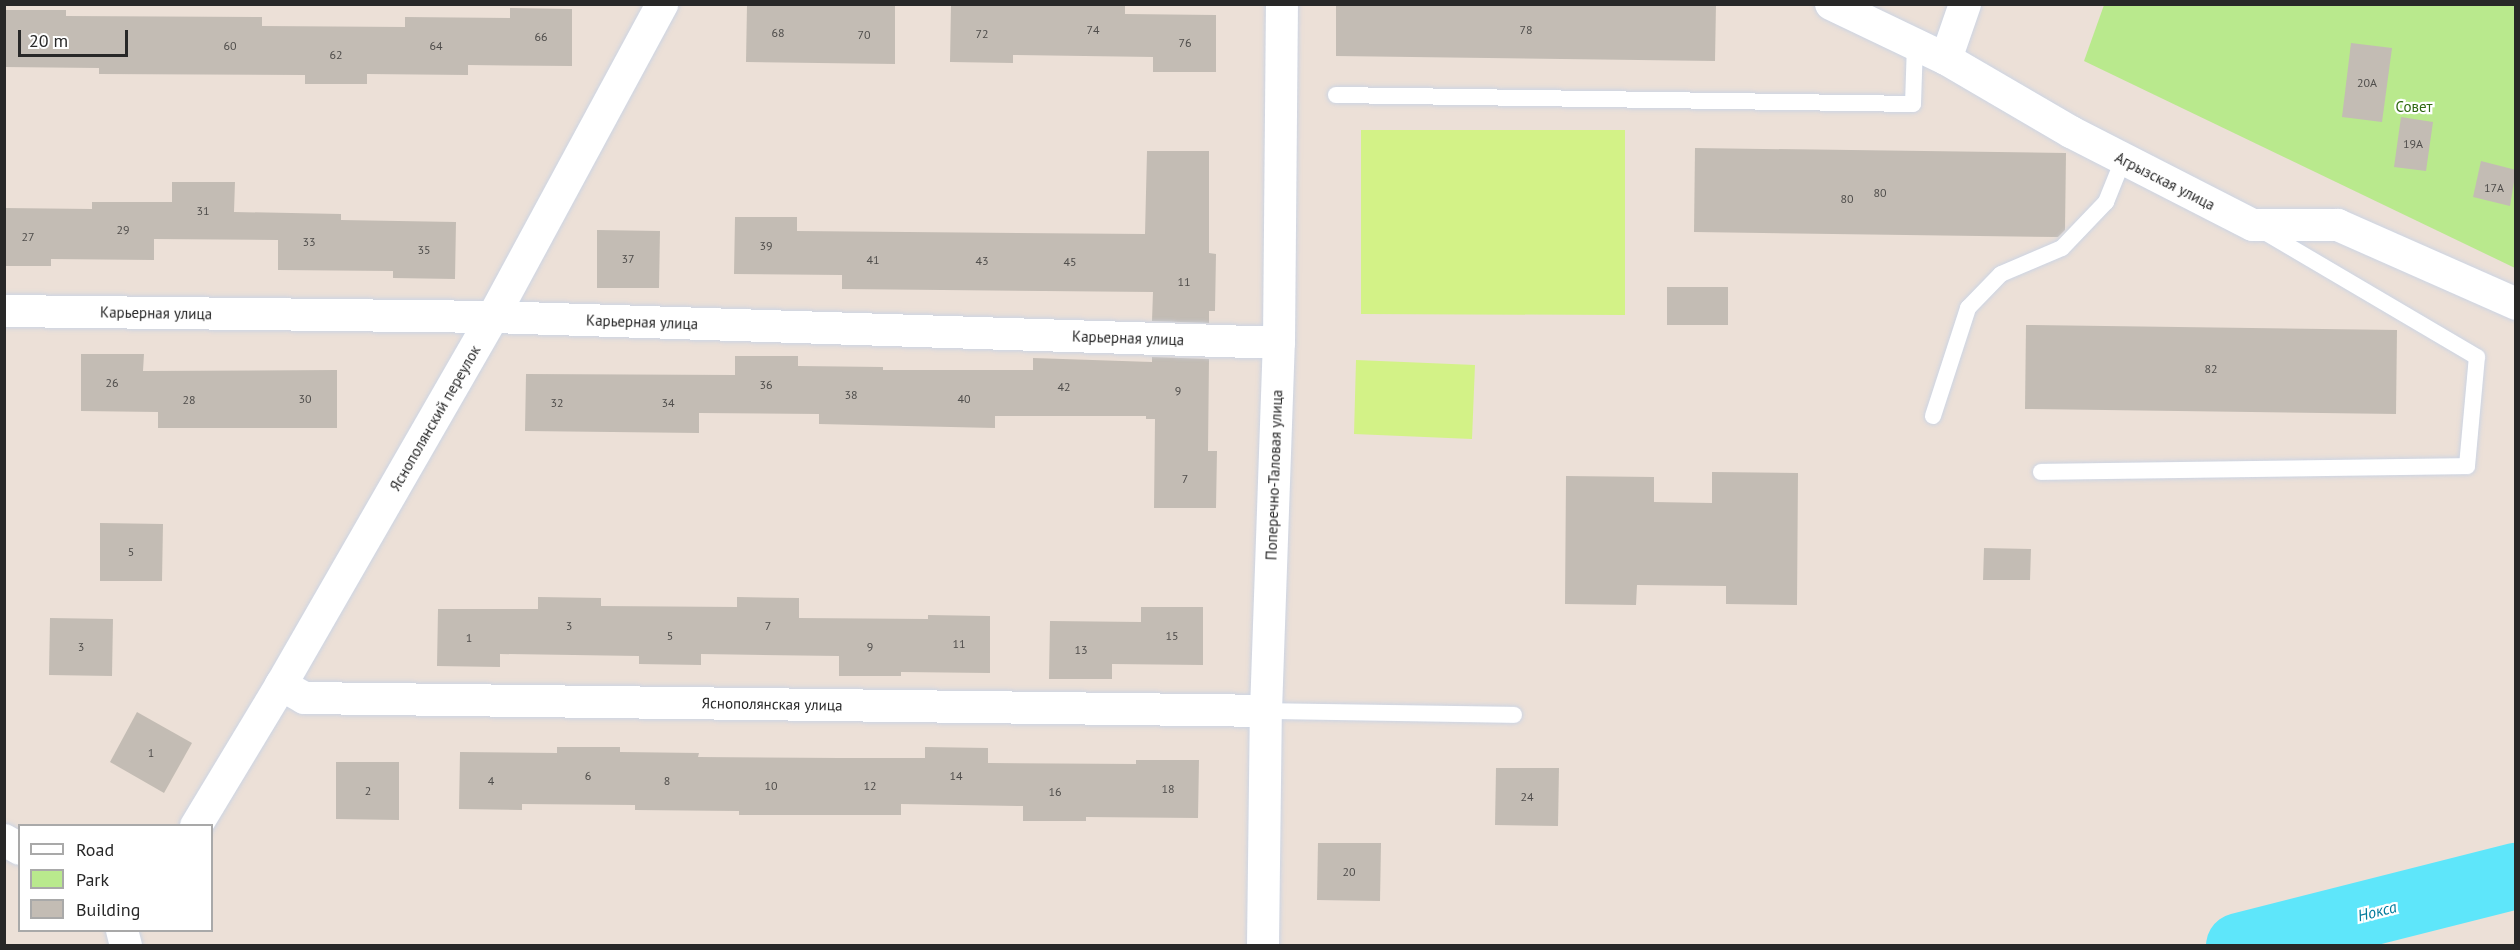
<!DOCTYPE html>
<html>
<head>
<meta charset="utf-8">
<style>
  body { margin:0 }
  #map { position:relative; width:2520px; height:950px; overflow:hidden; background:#ece0d7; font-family:"PT Sans",sans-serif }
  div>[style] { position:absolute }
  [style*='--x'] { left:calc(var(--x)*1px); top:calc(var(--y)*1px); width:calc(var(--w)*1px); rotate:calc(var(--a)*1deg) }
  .green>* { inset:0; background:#b9e98d }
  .pitch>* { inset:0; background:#d3f287 }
  .river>* { height:66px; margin:-33px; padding:0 33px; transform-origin:33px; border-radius:33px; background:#5ee6fa }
  .building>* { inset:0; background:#c3bcb4 }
  .roads { filter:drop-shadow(0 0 2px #ccd4e3) drop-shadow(0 0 2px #ccd4e3) }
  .service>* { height:16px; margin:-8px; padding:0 8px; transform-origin:8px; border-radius:8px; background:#fff }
  .minor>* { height:32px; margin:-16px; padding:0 16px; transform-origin:16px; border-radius:16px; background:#fff }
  span { translate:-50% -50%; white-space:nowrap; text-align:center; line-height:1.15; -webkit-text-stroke:4.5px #fff; paint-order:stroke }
  .number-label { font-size:12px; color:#4f4d4b }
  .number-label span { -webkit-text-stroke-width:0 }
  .park-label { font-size:15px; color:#306a12 }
  .street-label { font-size:15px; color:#282828 }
  .water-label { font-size:16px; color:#017b9c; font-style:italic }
  .frame { position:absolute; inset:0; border:6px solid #282828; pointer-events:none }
  .legend { position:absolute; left:18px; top:824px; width:195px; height:108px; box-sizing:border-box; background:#fff; border:2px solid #a9a9a9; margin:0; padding:8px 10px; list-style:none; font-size:18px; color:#282828 }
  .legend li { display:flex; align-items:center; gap:12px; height:30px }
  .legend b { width:30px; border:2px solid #a9a9a9 }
  .scale { position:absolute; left:18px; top:30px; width:110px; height:27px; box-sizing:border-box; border:3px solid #282828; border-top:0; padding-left:8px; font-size:18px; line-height:21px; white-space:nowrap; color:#282828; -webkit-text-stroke:4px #fff; paint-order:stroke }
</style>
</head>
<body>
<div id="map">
  <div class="green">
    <i style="clip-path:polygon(2104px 5px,2515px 5px,2515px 268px,2084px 61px)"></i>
  </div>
  <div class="pitch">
    <i style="clip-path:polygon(1361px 130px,1625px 130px,1625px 315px,1361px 314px)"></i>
    <i style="clip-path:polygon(1356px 360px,1475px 365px,1472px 439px,1354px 434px)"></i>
  </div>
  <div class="river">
    <i style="--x:2239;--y:946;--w:286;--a:-14.2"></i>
  </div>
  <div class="building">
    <i style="clip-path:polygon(1062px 4px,1125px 4px,1125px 14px,1216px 15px,1216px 72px,1153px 72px,1153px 57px,1013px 55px,1013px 63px,950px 62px,951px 5px)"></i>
    <i style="clip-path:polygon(1336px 4px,1716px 4px,1715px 61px,1336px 56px)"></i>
    <i style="clip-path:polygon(747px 5px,895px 6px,895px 64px,746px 62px)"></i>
    <i style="clip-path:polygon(510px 8px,572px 9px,572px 66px,468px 65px,468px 75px,367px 74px,367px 84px,305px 84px,305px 75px,99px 74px,99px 68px,4px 67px,4px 10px,66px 10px,66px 16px,262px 17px,262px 26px,405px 27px,405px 17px,510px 18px)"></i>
    <i style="clip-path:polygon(2351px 43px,2392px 48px,2382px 122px,2342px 117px)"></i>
    <i style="clip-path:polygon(2401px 117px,2433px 122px,2426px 171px,2394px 167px)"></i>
    <i style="clip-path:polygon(1695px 148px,2066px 153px,2065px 230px,2058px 237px,1694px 232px)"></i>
    <i style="clip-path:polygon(1147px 151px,1209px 151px,1209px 253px,1216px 254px,1215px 311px,1209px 311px,1209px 323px,1152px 321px,1153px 292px,842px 289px,842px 275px,734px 274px,735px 217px,797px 217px,797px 231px,1145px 234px)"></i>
    <i style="clip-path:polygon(2481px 161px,2516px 170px,2510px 206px,2473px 197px)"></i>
    <i style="clip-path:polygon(172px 182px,235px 182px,234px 212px,341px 214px,341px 220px,456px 222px,455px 279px,393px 278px,393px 271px,278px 270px,278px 240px,154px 239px,154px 260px,51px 259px,51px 266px,4px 266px,4px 208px,92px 209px,92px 202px,172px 202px)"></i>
    <i style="clip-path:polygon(597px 230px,660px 231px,659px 288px,597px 288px)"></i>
    <i style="clip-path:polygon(1667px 287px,1728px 287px,1728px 325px,1667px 325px)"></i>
    <i style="clip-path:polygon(2026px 325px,2397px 330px,2396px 414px,2025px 409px)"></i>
    <i style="clip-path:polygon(81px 354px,144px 354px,143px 371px,337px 370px,337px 428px,158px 428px,158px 412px,81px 411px)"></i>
    <i style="clip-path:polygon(735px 356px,798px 356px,798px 366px,883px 367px,883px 370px,1033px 370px,1033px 358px,1152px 362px,1152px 357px,1209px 359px,1208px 451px,1217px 451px,1216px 508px,1154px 508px,1155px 419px,1146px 419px,1146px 416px,995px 416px,995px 428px,819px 424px,819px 414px,699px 413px,699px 433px,525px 431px,526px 374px,735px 375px)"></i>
    <i style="clip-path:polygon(1712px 472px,1798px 473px,1797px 605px,1726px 604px,1726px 586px,1637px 585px,1636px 605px,1565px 604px,1566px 476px,1654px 477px,1654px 502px,1712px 503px)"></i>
    <i style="clip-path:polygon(100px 523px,163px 524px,162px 581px,100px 581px)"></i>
    <i style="clip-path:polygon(1984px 548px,2031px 549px,2030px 580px,1983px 580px)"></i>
    <i style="clip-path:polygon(538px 597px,601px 598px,601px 606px,737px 607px,737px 597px,799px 598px,799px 618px,928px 619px,928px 615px,990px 616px,990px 673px,901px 672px,901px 676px,839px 676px,839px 656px,701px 654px,701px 665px,639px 664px,639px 656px,500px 654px,500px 667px,437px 666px,438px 609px,538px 609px)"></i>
    <i style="clip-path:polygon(1141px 607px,1203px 607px,1203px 665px,1112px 664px,1112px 679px,1049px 679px,1050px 621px,1141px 622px)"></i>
    <i style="clip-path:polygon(50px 618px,113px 619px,112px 676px,49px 675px)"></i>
    <i style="clip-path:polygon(137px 712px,192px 743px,164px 793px,110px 762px)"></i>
    <i style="clip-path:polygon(557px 747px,620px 747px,620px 752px,699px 753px,698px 757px,839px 758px,925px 758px,925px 747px,988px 748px,988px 763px,1136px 764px,1136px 760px,1199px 760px,1198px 818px,1086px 817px,1086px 821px,1023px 821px,1023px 806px,901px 804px,901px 815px,739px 815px,739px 811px,635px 810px,635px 805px,522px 804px,522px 810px,459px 809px,460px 752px,557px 753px)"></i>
    <i style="clip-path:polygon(336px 762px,399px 762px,399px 820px,336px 819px)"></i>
    <i style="clip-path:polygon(1496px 768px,1559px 768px,1558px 826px,1495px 825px)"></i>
    <i style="clip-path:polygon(1318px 843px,1381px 843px,1380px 901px,1317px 900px)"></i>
  </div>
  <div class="roads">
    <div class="service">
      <i style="--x:1336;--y:95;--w:577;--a:0.89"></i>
      <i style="--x:1913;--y:104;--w:59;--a:-88.1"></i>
      <i style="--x:1933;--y:416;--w:114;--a:-72"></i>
      <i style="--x:1968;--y:308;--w:47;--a:-45.9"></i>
      <i style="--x:2001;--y:274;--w:66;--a:-23.1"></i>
      <i style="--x:2062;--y:248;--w:64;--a:-46.3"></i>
      <i style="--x:2106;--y:202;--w:45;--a:-68"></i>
      <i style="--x:2041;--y:472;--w:426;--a:-0.8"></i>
      <i style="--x:2467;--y:466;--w:109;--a:-84.8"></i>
      <i style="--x:2477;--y:357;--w:251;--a:-149.5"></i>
      <i style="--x:1266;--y:711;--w:248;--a:0.9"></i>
    </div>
    <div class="minor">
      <i style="--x:1831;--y:4;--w:127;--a:25.6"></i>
      <i style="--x:1946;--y:59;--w:145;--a:30.3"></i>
      <i style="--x:2071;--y:132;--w:204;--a:27.1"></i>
      <i style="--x:2253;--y:225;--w:85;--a:0"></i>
      <i style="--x:2338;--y:225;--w:195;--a:23.9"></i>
      <i style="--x:1946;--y:59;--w:58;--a:-70.9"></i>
      <i style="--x:4;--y:311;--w:489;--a:0.7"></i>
      <i style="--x:493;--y:317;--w:786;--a:1.89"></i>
      <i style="--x:281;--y:685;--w:26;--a:29"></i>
      <i style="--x:304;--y:698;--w:962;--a:0.77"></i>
      <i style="--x:196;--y:826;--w:165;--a:-58.9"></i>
      <i style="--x:281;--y:685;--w:425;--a:-60.1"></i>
      <i style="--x:493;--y:317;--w:356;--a:-61.6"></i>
      <i style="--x:4;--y:840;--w:18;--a:29"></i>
      <i style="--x:122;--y:930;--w:16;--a:76"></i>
      <i style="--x:1263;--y:946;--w:235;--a:-89.3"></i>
      <i style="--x:1266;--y:711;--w:368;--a:-88"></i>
      <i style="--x:1279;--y:343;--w:339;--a:-89.5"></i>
    </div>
  </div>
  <div class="number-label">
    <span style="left:1093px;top:30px">74</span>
    <span style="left:1526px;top:30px">78</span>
    <span style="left:778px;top:33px">68</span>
    <span style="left:982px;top:34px">72</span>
    <span style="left:864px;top:35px">70</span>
    <span style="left:541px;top:37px">66</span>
    <span style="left:1185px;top:43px">76</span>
    <span style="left:230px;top:46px">60</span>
    <span style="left:436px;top:46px">64</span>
    <span style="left:336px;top:55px">62</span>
    <span style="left:2367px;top:83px">20А</span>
    <span style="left:2413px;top:144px">19А</span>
    <span style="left:2494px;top:188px">17А</span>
    <span style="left:1880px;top:193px">80</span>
    <span style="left:1847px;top:199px">80</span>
    <span style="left:203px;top:211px">31</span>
    <span style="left:123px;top:230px">29</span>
    <span style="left:28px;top:237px">27</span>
    <span style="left:309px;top:242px">33</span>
    <span style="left:766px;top:246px">39</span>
    <span style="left:424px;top:250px">35</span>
    <span style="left:628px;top:259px">37</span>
    <span style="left:873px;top:260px">41</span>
    <span style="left:982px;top:261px">43</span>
    <span style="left:1070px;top:262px">45</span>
    <span style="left:1184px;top:282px">11</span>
    <span style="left:2211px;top:369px">82</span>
    <span style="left:112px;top:383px">26</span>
    <span style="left:766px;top:385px">36</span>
    <span style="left:1064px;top:387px">42</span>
    <span style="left:1178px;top:391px">9</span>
    <span style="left:851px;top:395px">38</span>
    <span style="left:305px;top:399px">30</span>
    <span style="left:964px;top:399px">40</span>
    <span style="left:189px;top:400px">28</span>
    <span style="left:557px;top:403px">32</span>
    <span style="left:668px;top:403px">34</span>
    <span style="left:1185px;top:479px">7</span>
    <span style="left:131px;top:552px">5</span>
    <span style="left:569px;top:626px">3</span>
    <span style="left:768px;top:626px">7</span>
    <span style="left:670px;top:636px">5</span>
    <span style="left:1172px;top:636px">15</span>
    <span style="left:469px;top:638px">1</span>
    <span style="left:959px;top:644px">11</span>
    <span style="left:81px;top:647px">3</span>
    <span style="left:870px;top:647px">9</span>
    <span style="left:1081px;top:650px">13</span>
    <span style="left:151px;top:753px">1</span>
    <span style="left:588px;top:776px">6</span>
    <span style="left:956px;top:776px">14</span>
    <span style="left:491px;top:781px">4</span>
    <span style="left:667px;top:781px">8</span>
    <span style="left:771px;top:786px">10</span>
    <span style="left:870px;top:786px">12</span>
    <span style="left:1168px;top:789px">18</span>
    <span style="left:368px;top:791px">2</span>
    <span style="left:1055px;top:792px">16</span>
    <span style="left:1527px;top:797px">24</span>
    <span style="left:1349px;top:872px">20</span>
  </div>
  <div class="park-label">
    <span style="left:2414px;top:107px">Совет</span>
  </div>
  <div class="street-label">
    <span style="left:2165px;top:181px;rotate:27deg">Агрызская улица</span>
    <span style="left:156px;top:313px;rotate:1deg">Карьерная улица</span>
    <span style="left:642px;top:322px;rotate:2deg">Карьерная улица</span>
    <span style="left:1128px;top:338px;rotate:2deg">Карьерная улица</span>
    <span style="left:435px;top:418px;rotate:-60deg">Яснополянский переулок</span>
    <span style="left:1274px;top:475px;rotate:-88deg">Поперечно-Таловая улица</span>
    <span style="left:772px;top:704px;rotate:1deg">Яснополянская улица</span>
  </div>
  <div class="water-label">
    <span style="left:2377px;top:911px;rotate:-14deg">Нокса</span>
  </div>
  <div class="frame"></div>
  <ul class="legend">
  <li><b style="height:8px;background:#fff"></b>Road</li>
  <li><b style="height:16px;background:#b9e98d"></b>Park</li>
  <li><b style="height:16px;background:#c3bcb4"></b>Building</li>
  </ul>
  <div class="scale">20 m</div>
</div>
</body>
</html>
